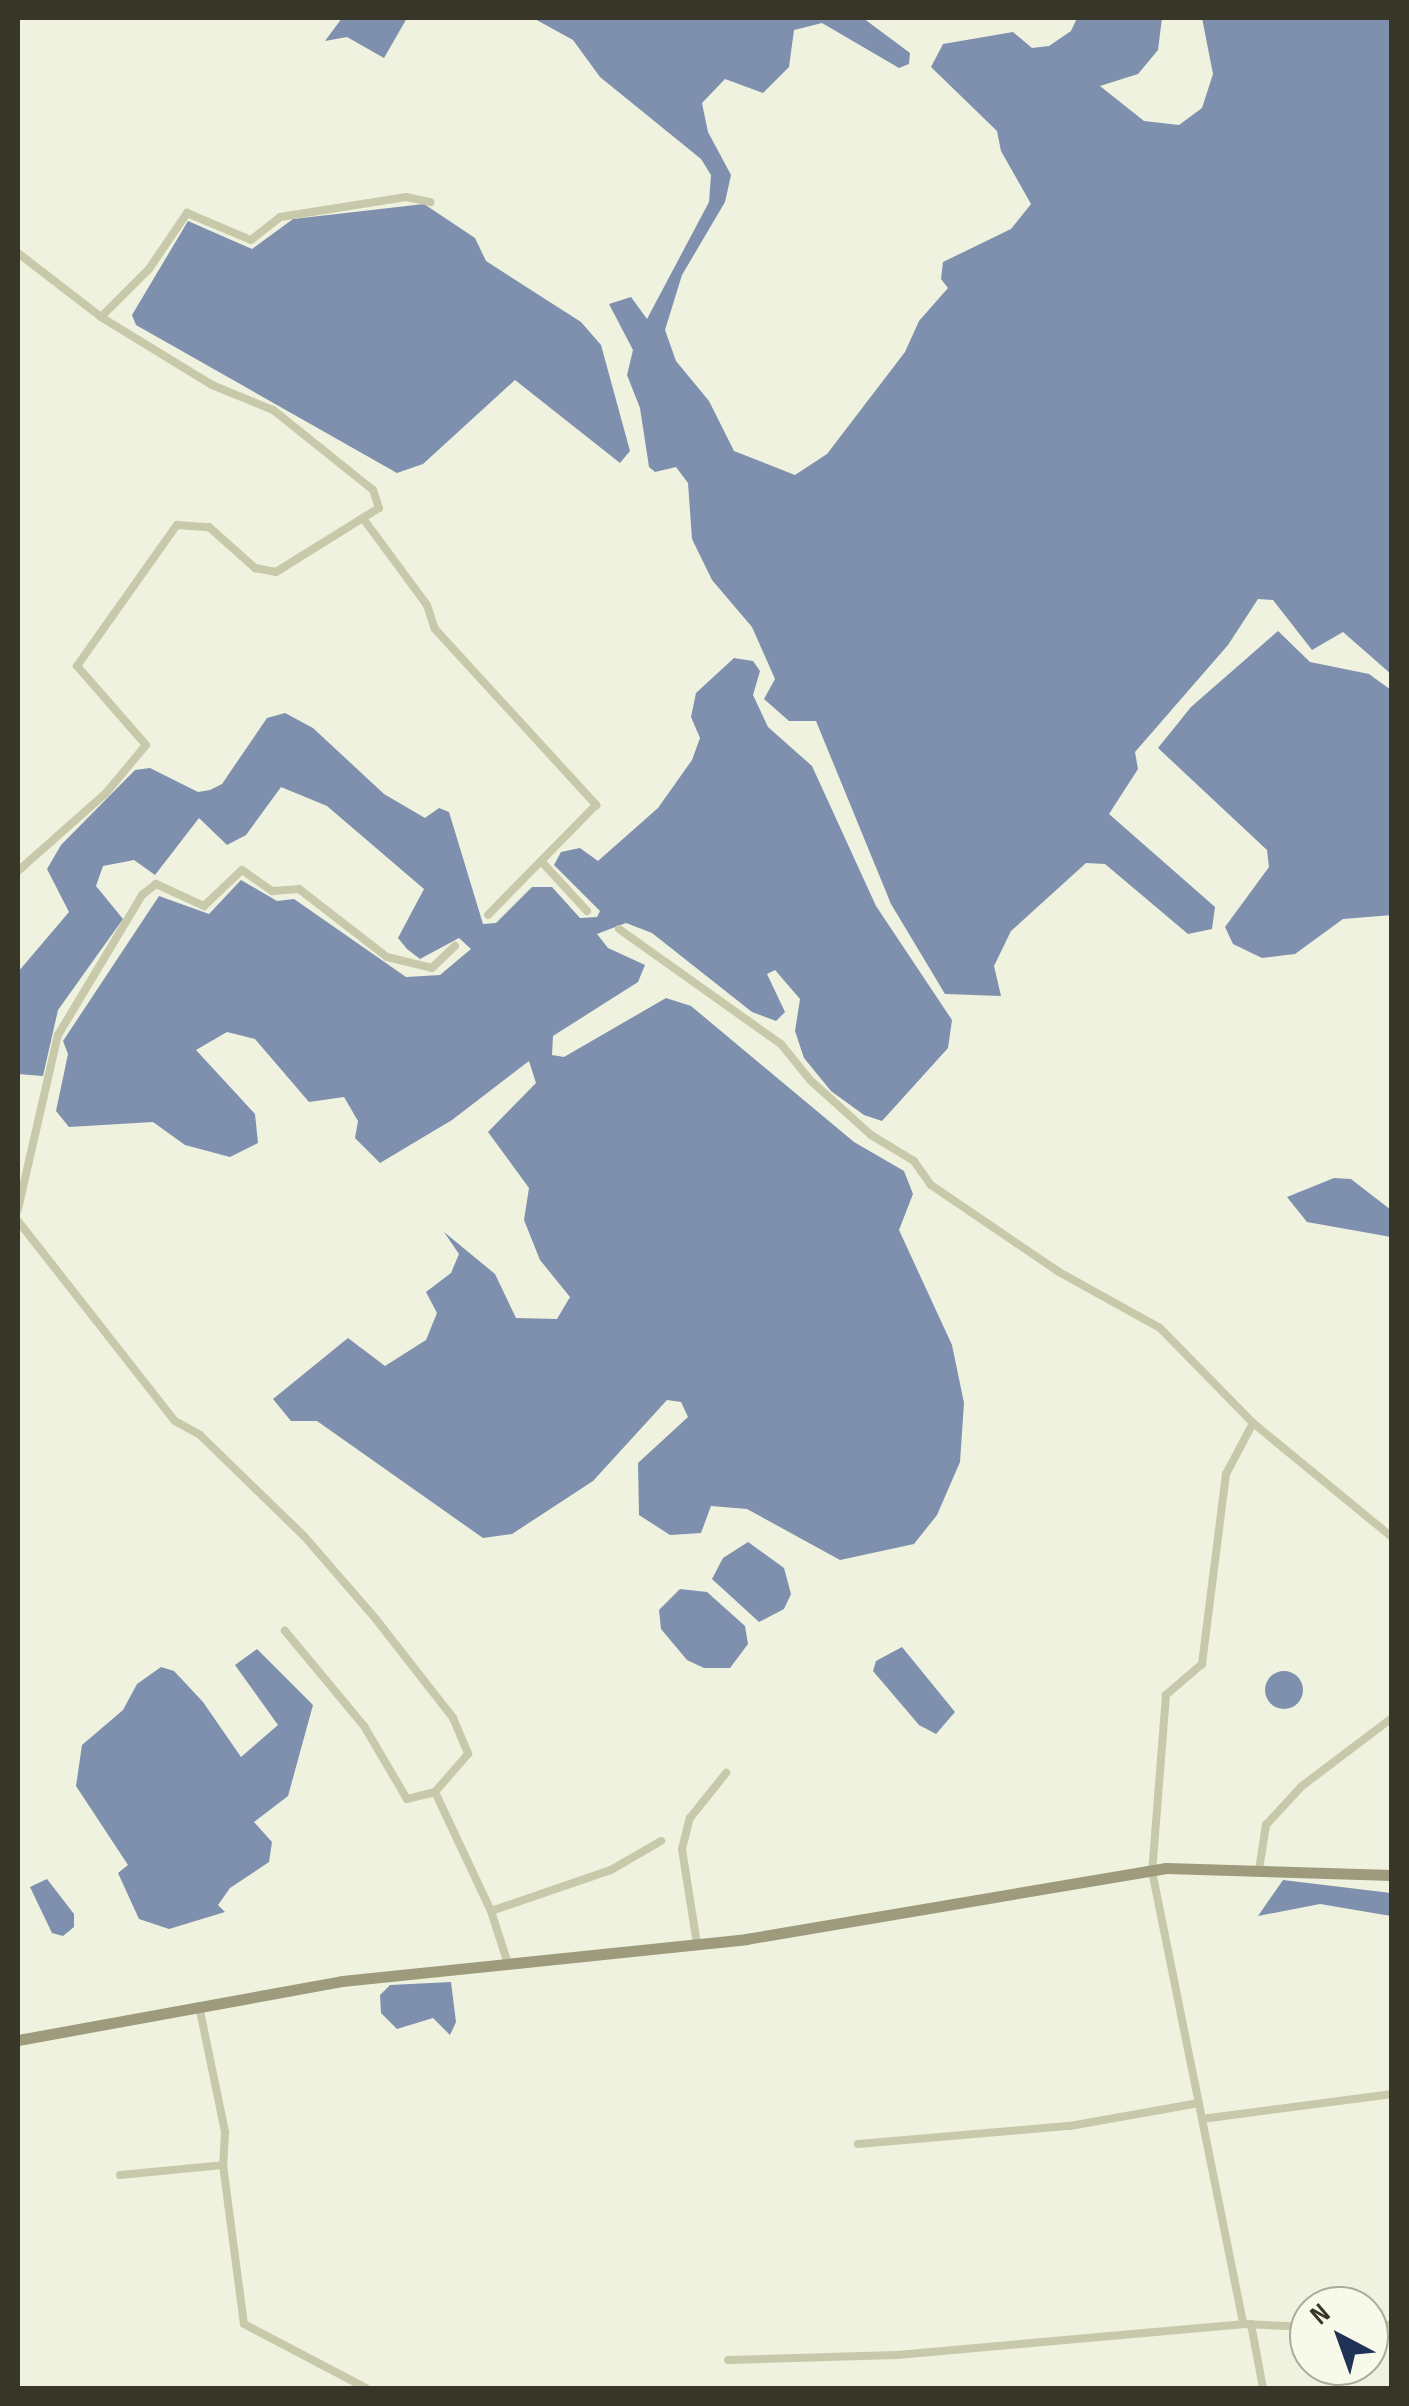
<!DOCTYPE html>
<html>
<head>
<meta charset="utf-8">
<style>
  body { margin:0 }
  #map { position:relative; width:1409px; height:2406px; overflow:hidden; background:#eff2de; font-family:"Sofia Sans Condensed",sans-serif }
  div>[style] { position:absolute }
  [style*='--x'] { left:calc(var(--x)*1px); top:calc(var(--y)*1px); width:calc(var(--w)*1px); rotate:calc(var(--a)*1deg) }
  .water>* { inset:0; background:#7e90ae }
  .round { border-radius:50% }
  .street>* { height:8px; margin:-4px; padding:0 4px; transform-origin:4px; border-radius:4px; background:#c8c9aa }
  .secondary>* { height:11px; margin:-5.5px; padding:0 5.5px; transform-origin:5.5px; border-radius:5.5px; background:#9d9b7c }
  span { translate:-50% -50%; white-space:nowrap; text-align:center; line-height:1.15; -webkit-text-stroke:10px #f7f9ea; paint-order:stroke }
  .frame { position:absolute; inset:0; border:20px solid #373629; pointer-events:none }
  .north { position:absolute; left:1289px; top:2286px; width:100px; height:100px; box-sizing:border-box; background:#f7f9ea; border:2px solid #aaab9d; border-radius:50%; rotate:319deg; font-size:28px; font-weight:700; line-height:40px; text-align:center; color:#373629 }
  .north::after { content:''; display:block; margin:auto; width:35px; height:45px; background:#203357; clip-path:polygon(50% 0,100% 100%,50% 72%,0 100%) }
</style>
</head>
<body>
<div id="map">
  <div class="water">
    <i style="clip-path:polygon(342px 18px,407px 18px,384px 58px,347px 37px,325px 41px)"></i>
    <i style="clip-path:polygon(533px 18px,863px 18px,910px 53px,909px 64px,899px 68px,822px 23px,794px 30px,789px 67px,763px 93px,725px 79px,702px 103px,708px 132px,731px 175px,725px 202px,682px 275px,665px 330px,676px 361px,709px 401px,734px 451px,795px 475px,827px 454px,905px 352px,919px 321px,948px 288px,941px 279px,943px 262px,1011px 229px,1031px 204px,1001px 151px,997px 131px,931px 67px,943px 44px,1013px 32px,1032px 48px,1049px 46px,1071px 31px,1077px 18px,1162px 18px,1158px 50px,1138px 74px,1100px 86px,1144px 121px,1179px 125px,1202px 108px,1213px 74px,1202px 18px,1391px 18px,1391px 674px,1343px 632px,1312px 650px,1273px 600px,1258px 599px,1228px 645px,1135px 752px,1138px 769px,1109px 814px,1215px 907px,1212px 929px,1188px 934px,1105px 864px,1086px 863px,1011px 931px,994px 966px,1001px 996px,945px 994px,891px 904px,816px 721px,789px 721px,764px 699px,775px 679px,752px 627px,712px 580px,692px 539px,688px 483px,676px 467px,655px 472px,649px 467px,640px 408px,627px 375px,633px 350px,609px 304px,631px 297px,647px 319px,709px 202px,711px 175px,701px 159px,600px 77px,573px 40px)"></i>
    <i style="clip-path:polygon(424px 204px,475px 238px,486px 261px,581px 322px,601px 345px,630px 451px,620px 463px,515px 380px,423px 464px,397px 473px,136px 325px,132px 315px,188px 221px,252px 249px,293px 219px)"></i>
    <i style="clip-path:polygon(1278px 631px,1310px 662px,1369px 674px,1391px 690px,1392px 915px,1343px 919px,1295px 954px,1262px 958px,1233px 944px,1225px 927px,1269px 867px,1267px 850px,1158px 748px,1191px 707px)"></i>
    <i style="clip-path:polygon(734px 658px,753px 661px,760px 671px,753px 695px,768px 727px,812px 766px,876px 906px,952px 1020px,948px 1048px,882px 1121px,864px 1115px,831px 1091px,804px 1058px,795px 1031px,800px 999px,775px 970px,767px 974px,785px 1012px,776px 1021px,752px 1012px,652px 933px,626px 923px,597px 934px,608px 948px,645px 965px,638px 982px,553px 1036px,552px 1055px,564px 1057px,666px 998px,691px 1006px,854px 1142px,904px 1171px,913px 1194px,899px 1230px,952px 1345px,964px 1403px,960px 1462px,937px 1515px,914px 1544px,840px 1560px,747px 1509px,711px 1506px,701px 1533px,670px 1535px,639px 1515px,638px 1463px,688px 1417px,681px 1402px,667px 1400px,593px 1481px,512px 1534px,483px 1538px,317px 1421px,291px 1421px,273px 1399px,348px 1338px,385px 1366px,426px 1340px,437px 1313px,426px 1292px,451px 1273px,459px 1254px,444px 1232px,495px 1274px,516px 1318px,557px 1319px,570px 1297px,540px 1260px,524px 1220px,529px 1188px,488px 1132px,536px 1083px,529px 1061px,452px 1120px,380px 1163px,355px 1138px,358px 1121px,344px 1097px,309px 1102px,255px 1039px,227px 1032px,196px 1050px,255px 1114px,258px 1143px,230px 1157px,185px 1145px,153px 1122px,69px 1127px,56px 1111px,68px 1054px,63px 1041px,159px 896px,209px 914px,241px 880px,277px 901px,294px 899px,406px 977px,440px 975px,471px 949px,459px 938px,420px 959px,407px 949px,398px 938px,424px 889px,327px 806px,281px 787px,246px 835px,227px 845px,199px 818px,155px 875px,134px 860px,103px 866px,96px 886px,123px 919px,58px 1010px,43px 1076px,18px 1074px,18px 972px,69px 912px,47px 869px,61px 845px,135px 770px,150px 768px,198px 792px,210px 790px,222px 784px,267px 718px,285px 713px,313px 728px,384px 794px,425px 818px,439px 808px,449px 812px,483px 924px,496px 923px,532px 887px,552px 887px,580px 918px,597px 917px,600px 911px,554px 865px,561px 852px,580px 848px,598px 861px,658px 808px,692px 760px,700px 738px,691px 717px,696px 693px)"></i>
    <i style="clip-path:polygon(1334px 1178px,1351px 1179px,1391px 1210px,1391px 1237px,1307px 1222px,1287px 1197px)"></i>
    <i style="clip-path:polygon(748px 1542px,784px 1568px,791px 1594px,784px 1609px,759px 1622px,712px 1579px,723px 1558px)"></i>
    <i style="clip-path:polygon(680px 1589px,707px 1592px,745px 1626px,748px 1644px,730px 1668px,704px 1668px,687px 1660px,661px 1629px,659px 1610px)"></i>
    <i style="clip-path:polygon(902px 1647px,955px 1712px,936px 1734px,919px 1725px,873px 1671px,876px 1661px)"></i>
    <i style="clip-path:polygon(257px 1649px,313px 1705px,288px 1796px,254px 1822px,272px 1842px,269px 1862px,230px 1888px,218px 1905px,225px 1912px,169px 1929px,139px 1919px,118px 1873px,128px 1865px,76px 1786px,82px 1745px,123px 1710px,137px 1684px,161px 1667px,174px 1671px,203px 1702px,241px 1757px,278px 1725px,235px 1665px)"></i>
    <i class="round" style="left:1265px;top:1671px;width:38px;height:38px"></i>
    <i style="clip-path:polygon(47px 1879px,74px 1914px,74px 1927px,63px 1936px,52px 1933px,30px 1887px)"></i>
    <i style="clip-path:polygon(1283px 1880px,1391px 1893px,1391px 1916px,1320px 1904px,1258px 1916px)"></i>
    <i style="clip-path:polygon(451px 1982px,456px 2022px,450px 2035px,433px 2018px,397px 2029px,381px 2013px,380px 1995px,390px 1985px)"></i>
  </div>
  <div class="street">
    <i style="--x:18;--y:253;--w:105;--a:37.6"></i>
    <i style="--x:101;--y:317;--w:68;--a:-45"></i>
    <i style="--x:149;--y:269;--w:68;--a:-55.8"></i>
    <i style="--x:187;--y:213;--w:69;--a:22.9"></i>
    <i style="--x:251;--y:240;--w:37;--a:-38"></i>
    <i style="--x:280;--y:217;--w:128;--a:-9"></i>
    <i style="--x:406;--y:197;--w:25;--a:12"></i>
    <i style="--x:365;--y:521;--w:104;--a:53.6"></i>
    <i style="--x:427;--y:605;--w:25;--a:72"></i>
    <i style="--x:435;--y:629;--w:239;--a:47.5"></i>
    <i style="--x:596;--y:805;--w:154;--a:134.5"></i>
    <i style="--x:541;--y:861;--w:68;--a:47.4"></i>
    <i style="--x:18;--y:871;--w:118;--a:-41.6"></i>
    <i style="--x:106;--y:793;--w:62;--a:-50.2"></i>
    <i style="--x:146;--y:745;--w:105;--a:-131.1"></i>
    <i style="--x:77;--y:666;--w:173;--a:-54.7"></i>
    <i style="--x:177;--y:525;--w:32;--a:4"></i>
    <i style="--x:209;--y:527;--w:62;--a:41.7"></i>
    <i style="--x:255;--y:568;--w:21;--a:11"></i>
    <i style="--x:276;--y:572;--w:121;--a:-31.9"></i>
    <i style="--x:379;--y:508;--w:19;--a:-108"></i>
    <i style="--x:373;--y:490;--w:128;--a:-141.3"></i>
    <i style="--x:273;--y:410;--w:66;--a:-157.7"></i>
    <i style="--x:212;--y:385;--w:130;--a:-148.5"></i>
    <i style="--x:619;--y:929;--w:199;--a:35.4"></i>
    <i style="--x:781;--y:1044;--w:46;--a:51.1"></i>
    <i style="--x:810;--y:1080;--w:82;--a:42"></i>
    <i style="--x:871;--y:1135;--w:50;--a:31.2"></i>
    <i style="--x:914;--y:1161;--w:29;--a:55"></i>
    <i style="--x:931;--y:1185;--w:155;--a:34.2"></i>
    <i style="--x:1059;--y:1272;--w:115;--a:29"></i>
    <i style="--x:1160;--y:1328;--w:133;--a:45.6"></i>
    <i style="--x:1253;--y:1423;--w:180;--a:39.4"></i>
    <i style="--x:18;--y:1209;--w:179;--a:-77.1"></i>
    <i style="--x:58;--y:1035;--w:163;--a:-59"></i>
    <i style="--x:142;--y:895;--w:18;--a:-38"></i>
    <i style="--x:156;--y:884;--w:53;--a:24.6"></i>
    <i style="--x:204;--y:906;--w:52;--a:-43.5"></i>
    <i style="--x:242;--y:870;--w:37;--a:35"></i>
    <i style="--x:272;--y:891;--w:27;--a:-4"></i>
    <i style="--x:299;--y:889;--w:111;--a:37.7"></i>
    <i style="--x:387;--y:957;--w:46;--a:13.7"></i>
    <i style="--x:432;--y:968;--w:32;--a:-44"></i>
    <i style="--x:18;--y:1221;--w:254;--a:51.9"></i>
    <i style="--x:175;--y:1421;--w:29;--a:29"></i>
    <i style="--x:200;--y:1435;--w:145;--a:44.2"></i>
    <i style="--x:304;--y:1536;--w:108;--a:49.1"></i>
    <i style="--x:375;--y:1618;--w:127;--a:52"></i>
    <i style="--x:453;--y:1718;--w:39;--a:67"></i>
    <i style="--x:468;--y:1754;--w:50;--a:131"></i>
    <i style="--x:435;--y:1792;--w:29;--a:166"></i>
    <i style="--x:407;--y:1799;--w:85;--a:-120.5"></i>
    <i style="--x:364;--y:1726;--w:124;--a:-129.7"></i>
    <i style="--x:1253;--y:1423;--w:58;--a:117.9"></i>
    <i style="--x:1226;--y:1474;--w:192;--a:97.2"></i>
    <i style="--x:1202;--y:1664;--w:48;--a:139.3"></i>
    <i style="--x:1166;--y:1695;--w:177;--a:94.5"></i>
    <i style="--x:1152;--y:1871;--w:462;--a:78.6"></i>
    <i style="--x:1243;--y:2324;--w:66;--a:2.6"></i>
    <i style="--x:435;--y:1792;--w:132;--a:64.8"></i>
    <i style="--x:491;--y:1911;--w:56;--a:72.2"></i>
    <i style="--x:1259;--y:1870;--w:46;--a:-81.2"></i>
    <i style="--x:1266;--y:1825;--w:53;--a:-47.3"></i>
    <i style="--x:1302;--y:1786;--w:113;--a:-37.1"></i>
    <i style="--x:491;--y:1911;--w:127;--a:-18.9"></i>
    <i style="--x:611;--y:1870;--w:58;--a:-30.1"></i>
    <i style="--x:697;--y:1944;--w:96;--a:-99"></i>
    <i style="--x:682;--y:1849;--w:32;--a:-76"></i>
    <i style="--x:690;--y:1818;--w:58;--a:-51.3"></i>
    <i style="--x:199;--y:2006;--w:129;--a:78.3"></i>
    <i style="--x:225;--y:2132;--w:33;--a:93"></i>
    <i style="--x:223;--y:2165;--w:160;--a:82.5"></i>
    <i style="--x:244;--y:2324;--w:138;--a:27.7"></i>
    <i style="--x:1202;--y:2119;--w:192;--a:-7.5"></i>
    <i style="--x:858;--y:2144;--w:213;--a:-4.9"></i>
    <i style="--x:1070;--y:2126;--w:131;--a:-10.1"></i>
    <i style="--x:120;--y:2175;--w:103;--a:-5.5"></i>
    <i style="--x:1251;--y:2324;--w:65;--a:79.4"></i>
    <i style="--x:1369;--y:2327;--w:23;--a:-7"></i>
    <i style="--x:728;--y:2360;--w:169;--a:-1.7"></i>
    <i style="--x:897;--y:2355;--w:347;--a:-5.1"></i>
  </div>
  <div class="secondary">
    <i style="--x:18;--y:2040;--w:329;--a:-10.3"></i>
    <i style="--x:342;--y:1981;--w:406;--a:-5.9"></i>
    <i style="--x:746;--y:1939;--w:426;--a:-9.6"></i>
    <i style="--x:1166;--y:1868;--w:226;--a:1.8"></i>
  </div>
  <div class="frame"></div>
  <div class="north">N</div>
</div>
</body>
</html>
